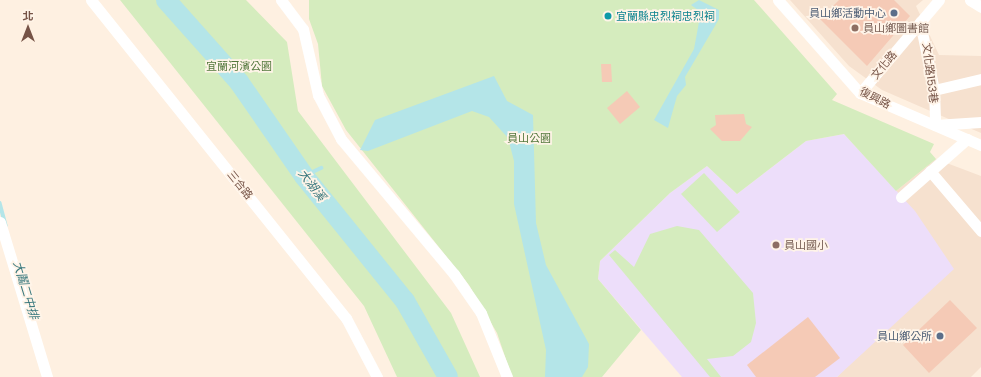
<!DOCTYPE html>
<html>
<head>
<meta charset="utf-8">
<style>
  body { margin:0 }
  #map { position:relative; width:981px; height:377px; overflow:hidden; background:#fef0e1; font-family:Poppins,"Noto Sans TC",sans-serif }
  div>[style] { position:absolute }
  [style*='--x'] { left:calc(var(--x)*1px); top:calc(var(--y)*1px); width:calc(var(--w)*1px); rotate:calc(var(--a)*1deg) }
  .residential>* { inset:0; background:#f6e1cf }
  .education>* { inset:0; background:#eddefa }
  .green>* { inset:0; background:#d5ecbe }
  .water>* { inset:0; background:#b4e5e8 }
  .stream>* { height:3.5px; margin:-1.75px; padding:0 1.75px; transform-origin:1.75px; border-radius:1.75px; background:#b4e5e8 }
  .river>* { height:20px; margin:-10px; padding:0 10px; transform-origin:10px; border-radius:10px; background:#b4e5e8 }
  .building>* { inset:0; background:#f5cab6 }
  .minor>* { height:11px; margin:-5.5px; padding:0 5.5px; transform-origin:5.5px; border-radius:5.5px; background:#fff }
  .dots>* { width:11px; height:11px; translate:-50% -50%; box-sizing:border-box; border:2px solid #fff4e8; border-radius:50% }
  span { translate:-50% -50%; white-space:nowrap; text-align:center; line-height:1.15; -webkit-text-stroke:3.5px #fff4e8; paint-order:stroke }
  .service-label { font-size:11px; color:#4e5e75 }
  .right { translate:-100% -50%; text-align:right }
  .culture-label { font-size:11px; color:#0d838f }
  .left { translate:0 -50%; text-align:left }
  .education-label { font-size:11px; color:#785e54 }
  .street-label { font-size:11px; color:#765346 }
  .park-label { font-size:11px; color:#52773b }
  .water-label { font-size:12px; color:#39787d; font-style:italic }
  .north { position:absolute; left:8px; top:8px; width:40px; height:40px; -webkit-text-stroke:3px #fff4e8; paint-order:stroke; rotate:0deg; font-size:11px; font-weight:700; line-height:16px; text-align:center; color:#765346 }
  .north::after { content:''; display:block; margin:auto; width:14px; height:18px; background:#765346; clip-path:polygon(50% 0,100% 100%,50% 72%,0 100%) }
</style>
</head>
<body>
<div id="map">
  <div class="residential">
    <i style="clip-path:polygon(790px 0,923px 0,916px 6px,939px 55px,981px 56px,981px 133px,882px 90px,849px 66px)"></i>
    <i style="clip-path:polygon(936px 159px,981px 176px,981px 367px,971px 377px,837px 377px,852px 361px,925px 230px,896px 191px)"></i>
  </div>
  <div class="education">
    <i style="clip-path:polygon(844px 134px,915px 211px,954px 269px,837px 377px,682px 377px,598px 279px,600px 261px,670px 193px,707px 166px,737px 194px,806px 141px)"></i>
  </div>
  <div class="green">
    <i style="clip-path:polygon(120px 0,246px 0,287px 42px,298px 111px,451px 313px,480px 377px,397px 377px,364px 306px)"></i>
    <i style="clip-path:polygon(309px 0,754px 0,837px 94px,832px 100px,934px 144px,930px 152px,936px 159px,896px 191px,844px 134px,806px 141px,737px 194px,707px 166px,670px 193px,600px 261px,598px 279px,641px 330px,602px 377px,512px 377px,497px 333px,469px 285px,346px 130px,322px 86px,318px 44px,309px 19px)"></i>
    <i style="clip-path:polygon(704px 173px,740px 212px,717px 232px,681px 194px)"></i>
    <i style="clip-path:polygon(677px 226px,699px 230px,753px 293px,756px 323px,751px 342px,733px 356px,707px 359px,721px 377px,710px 377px,609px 255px,615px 250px,634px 267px,650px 234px)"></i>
  </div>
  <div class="water">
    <i style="clip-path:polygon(699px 0,719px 10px,719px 19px,685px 77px,686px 85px,677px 96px,668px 128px,654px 120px,694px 49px,699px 22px,698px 10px,691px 5px)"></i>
    <i style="clip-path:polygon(494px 76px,507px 101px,533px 115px,536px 223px,546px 265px,589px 344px,588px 367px,582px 377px,545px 377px,546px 350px,514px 204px,514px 161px,508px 138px,489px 117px,472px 111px,368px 151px,360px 150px,375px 120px)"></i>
  </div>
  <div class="stream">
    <i style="--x:304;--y:176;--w:19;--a:-25"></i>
    <i style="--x:0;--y:203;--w:23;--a:75"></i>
  </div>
  <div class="river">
    <i style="--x:166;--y:0;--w:110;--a:48.3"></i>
    <i style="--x:239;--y:82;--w:114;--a:55.3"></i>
    <i style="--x:304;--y:176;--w:161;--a:51.1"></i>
    <i style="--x:405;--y:301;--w:87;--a:60.5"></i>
  </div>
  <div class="building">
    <i style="clip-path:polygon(839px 0,894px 0,910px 16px,867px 66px,820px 19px)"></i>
    <i style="clip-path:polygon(601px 64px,611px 64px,612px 82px,602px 82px)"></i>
    <i style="clip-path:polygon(627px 91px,640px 107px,620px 124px,607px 108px)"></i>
    <i style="clip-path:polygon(744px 114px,746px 124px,752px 127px,740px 141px,722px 141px,710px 129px,716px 125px,715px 115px)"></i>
    <i style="clip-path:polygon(950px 300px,977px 328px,929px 373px,903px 345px)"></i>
    <i style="clip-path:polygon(808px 317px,840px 358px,815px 377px,756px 377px,747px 365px)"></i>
  </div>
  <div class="minor">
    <i style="--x:91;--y:0;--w:408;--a:51.3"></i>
    <i style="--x:346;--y:318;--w:67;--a:62.3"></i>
    <i style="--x:281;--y:0;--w:36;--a:53"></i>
    <i style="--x:303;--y:29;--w:68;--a:77.2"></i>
    <i style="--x:318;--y:95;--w:50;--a:62.4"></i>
    <i style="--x:341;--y:139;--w:176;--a:50.1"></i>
    <i style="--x:454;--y:274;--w:47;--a:55.3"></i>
    <i style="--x:481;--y:313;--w:69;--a:67.9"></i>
    <i style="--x:778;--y:0;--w:124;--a:48.6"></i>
    <i style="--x:860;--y:93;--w:132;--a:23.3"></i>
    <i style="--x:970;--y:0;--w:13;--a:32"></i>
    <i style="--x:920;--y:22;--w:69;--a:78.4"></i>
    <i style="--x:934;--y:90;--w:35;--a:88"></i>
    <i style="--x:935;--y:125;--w:46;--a:-3.7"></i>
    <i style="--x:934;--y:90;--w:48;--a:-13.2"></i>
    <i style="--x:860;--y:93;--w:122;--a:-49.7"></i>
    <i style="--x:930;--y:171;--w:79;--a:49.6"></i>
    <i style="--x:901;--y:197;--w:88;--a:-41.3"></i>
    <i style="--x:0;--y:222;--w:162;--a:73.1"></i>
  </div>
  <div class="dots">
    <i style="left:894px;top:13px;background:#5c6f8a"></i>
    <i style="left:608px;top:16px;background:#0f9aa8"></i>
    <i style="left:855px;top:28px;background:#8d6e63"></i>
    <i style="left:776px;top:245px;background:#8d6e63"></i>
    <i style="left:940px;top:336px;background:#5c6f8a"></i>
  </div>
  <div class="service-label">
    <span class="right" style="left:886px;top:13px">員山鄉活動中心</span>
    <span class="right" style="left:932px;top:336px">員山鄉公所</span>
  </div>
  <div class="culture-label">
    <span class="left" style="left:616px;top:16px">宜蘭縣忠烈祠忠烈祠</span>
  </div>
  <div class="education-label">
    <span class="left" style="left:863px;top:28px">員山鄉圖書館</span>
    <span class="left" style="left:784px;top:245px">員山國小</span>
  </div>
  <div class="street-label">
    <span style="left:884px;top:65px;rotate:-50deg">文化路</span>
    <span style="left:930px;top:73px;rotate:83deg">文化路153巷</span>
    <span style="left:875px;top:98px;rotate:27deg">復興路</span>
    <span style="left:240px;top:185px;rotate:51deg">三合路</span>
  </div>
  <div class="park-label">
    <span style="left:239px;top:66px">宜蘭河濱公園</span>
    <span style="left:529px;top:138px">員山公園</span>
  </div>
  <div class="water-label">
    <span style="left:312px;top:185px;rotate:52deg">大湖溪</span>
    <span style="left:26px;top:290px;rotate:73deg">大鬮二中排</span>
  </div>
  <div class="north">北</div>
</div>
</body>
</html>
